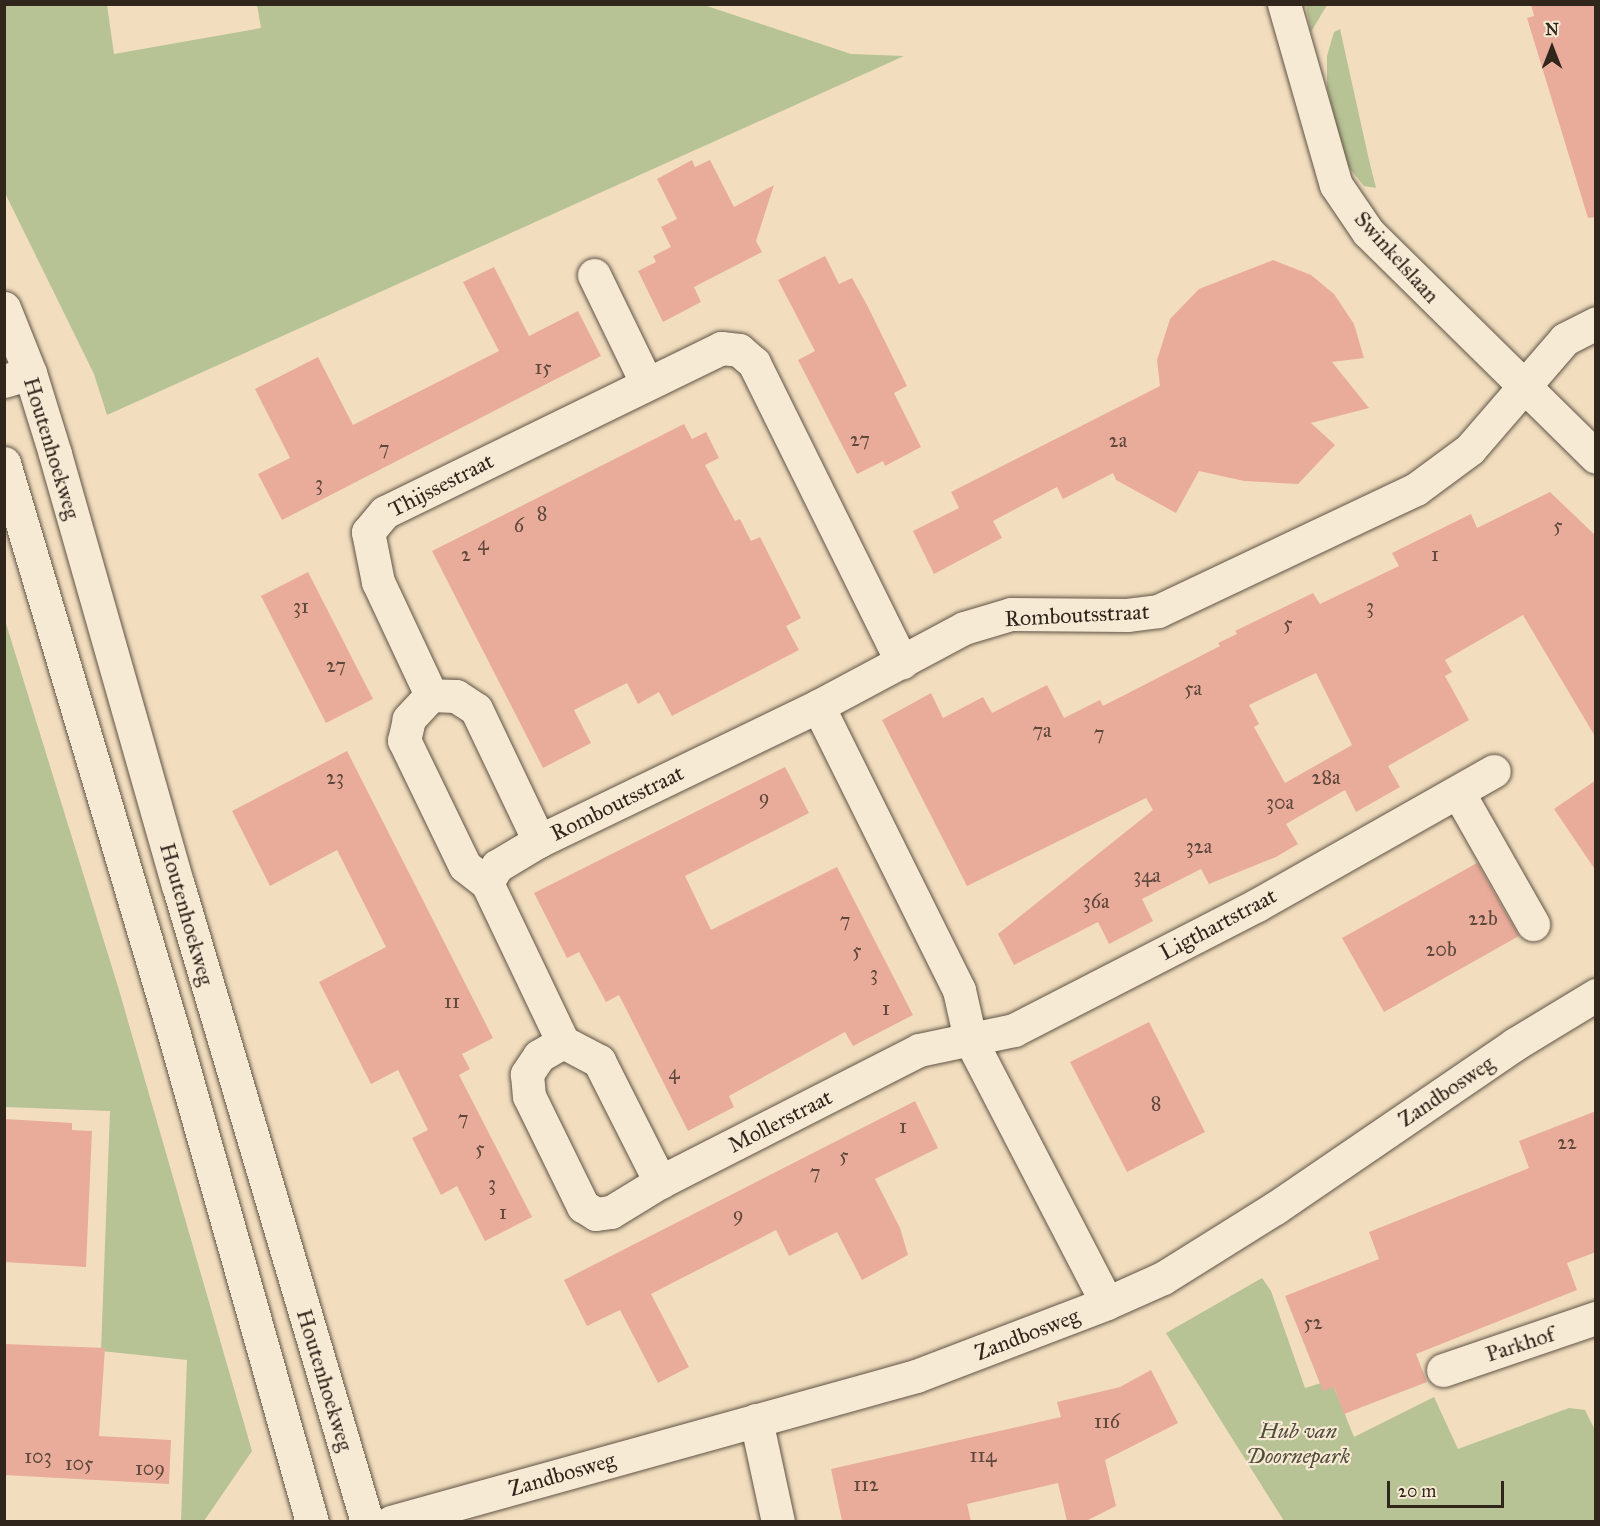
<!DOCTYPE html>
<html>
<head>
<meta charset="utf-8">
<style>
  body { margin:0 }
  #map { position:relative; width:1600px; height:1526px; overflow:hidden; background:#f2debf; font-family:"IM FELL Great Primer",serif }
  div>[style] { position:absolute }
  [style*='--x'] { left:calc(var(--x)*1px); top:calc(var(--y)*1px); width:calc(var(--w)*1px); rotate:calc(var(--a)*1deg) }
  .green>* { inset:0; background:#b7c295 }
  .building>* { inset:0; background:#eaac9a }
  .roads { filter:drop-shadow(0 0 2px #605445) drop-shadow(0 0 2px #605445) }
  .street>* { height:33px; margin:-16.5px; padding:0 16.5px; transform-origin:16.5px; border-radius:16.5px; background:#f7ead5 }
  .secondary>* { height:33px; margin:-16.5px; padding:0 16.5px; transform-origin:16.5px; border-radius:16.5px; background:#f7ead5 }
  span { translate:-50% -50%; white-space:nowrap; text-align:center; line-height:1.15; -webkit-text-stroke:4.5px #f7ead5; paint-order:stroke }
  .number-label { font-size:20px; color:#5e483c }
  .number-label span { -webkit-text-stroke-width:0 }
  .street-label { font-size:22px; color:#30261c }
  .park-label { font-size:22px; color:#524d3a; font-style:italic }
  .frame { position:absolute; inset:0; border:6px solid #30261c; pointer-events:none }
  .north { position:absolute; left:1522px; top:18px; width:60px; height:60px; -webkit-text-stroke:4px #f7ead5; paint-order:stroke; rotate:0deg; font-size:16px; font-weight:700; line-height:24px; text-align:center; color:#30261c }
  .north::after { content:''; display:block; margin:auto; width:21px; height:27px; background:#30261c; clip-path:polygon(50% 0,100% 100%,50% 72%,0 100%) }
  .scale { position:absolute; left:1387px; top:1481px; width:117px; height:27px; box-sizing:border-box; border:3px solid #30261c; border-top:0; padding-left:8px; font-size:18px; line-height:21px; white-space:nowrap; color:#30261c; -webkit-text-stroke:4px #f7ead5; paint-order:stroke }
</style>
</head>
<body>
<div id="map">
  <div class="green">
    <i style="clip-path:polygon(701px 4px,851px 54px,904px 56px,107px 415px,94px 374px,5px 193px,5px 5px,107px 5px,114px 54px,261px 28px,257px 5px)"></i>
    <i style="clip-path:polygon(1306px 5px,1327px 5px,1311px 32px,1307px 11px)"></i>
    <i style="clip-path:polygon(1340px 29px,1369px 160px,1376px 188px,1364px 186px,1346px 164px,1327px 87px,1327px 56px,1334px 32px)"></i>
    <i style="clip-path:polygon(4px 617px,119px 990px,252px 1451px,204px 1521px,181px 1521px,187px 1360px,101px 1351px,110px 1111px,5px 1107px)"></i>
    <i style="clip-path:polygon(1262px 1278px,1271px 1291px,1305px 1388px,1331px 1380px,1354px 1437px,1434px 1397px,1458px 1449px,1569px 1408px,1585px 1410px,1595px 1430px,1595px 1521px,1284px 1521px,1166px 1333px)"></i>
  </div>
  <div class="building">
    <i style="clip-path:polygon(1531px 4px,1596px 4px,1596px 217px,1588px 218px,1527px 18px,1534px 16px)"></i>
    <i style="clip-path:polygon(692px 160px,695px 167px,710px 160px,734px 207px,774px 185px,756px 241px,762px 252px,694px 287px,701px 302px,663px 322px,638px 271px,656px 262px,653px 256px,671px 247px,661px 227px,677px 219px,657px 179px)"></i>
    <i style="clip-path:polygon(825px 256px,839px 284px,852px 278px,867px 305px,907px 386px,894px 393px,921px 447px,885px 466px,883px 461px,857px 474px,798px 360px,815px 351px,778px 280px)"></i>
    <i style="clip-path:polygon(1273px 260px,1311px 275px,1334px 294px,1354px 324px,1364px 358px,1332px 362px,1369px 408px,1311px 423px,1335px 445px,1298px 484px,1244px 481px,1199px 471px,1176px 513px,1116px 480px,1113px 473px,1063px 499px,1057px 487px,993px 521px,1002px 538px,934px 574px,913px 531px,959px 508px,951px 492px,1160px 386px,1157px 360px,1170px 319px,1199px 289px)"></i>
    <i style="clip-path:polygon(494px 267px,529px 336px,578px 311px,601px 356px,282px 520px,258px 474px,290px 458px,255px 389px,318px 357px,353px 425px,499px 351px,463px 282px)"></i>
    <i style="clip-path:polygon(684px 424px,692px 439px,706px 432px,719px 458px,705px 465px,735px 521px,740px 519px,751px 541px,760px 537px,801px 618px,786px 626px,799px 650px,672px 716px,659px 692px,638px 704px,627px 683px,574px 710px,591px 743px,543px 768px,432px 551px)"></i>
    <i style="clip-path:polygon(evenodd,1550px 492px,1596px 536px,1596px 738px,1523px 615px,1445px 660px,1452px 672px,1445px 676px,1469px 720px,1388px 766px,1400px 787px,1356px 812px,1345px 790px,1286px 824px,1298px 844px,1276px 857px,1209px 884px,1201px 869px,1142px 899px,1153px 921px,1109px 944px,1098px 922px,1014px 965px,998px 934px,1153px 810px,1146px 798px,967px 886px,882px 720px,931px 693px,943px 718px,983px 697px,992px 713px,1047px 685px,1064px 718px,1100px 700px,1103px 706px,1220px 646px,1218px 643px,1237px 634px,1235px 631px,1313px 593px,1320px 604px,1399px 566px,1392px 553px,1471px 514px,1477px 528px,1550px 492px,1316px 673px,1352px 745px,1285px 783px,1254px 727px,1259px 724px,1249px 705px,1316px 673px)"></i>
    <i style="clip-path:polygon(308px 572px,373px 699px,326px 723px,261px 596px)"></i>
    <i style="clip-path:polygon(347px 751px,493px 1038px,462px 1054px,470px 1069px,459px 1075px,532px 1217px,485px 1241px,457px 1186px,441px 1195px,412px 1138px,428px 1130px,398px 1070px,371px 1084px,319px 982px,386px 947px,337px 850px,270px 886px,232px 811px)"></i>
    <i style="clip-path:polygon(785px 767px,809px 813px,685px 876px,711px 930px,837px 867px,913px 1015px,853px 1046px,845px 1032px,729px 1096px,734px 1107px,688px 1131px,619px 995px,606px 1002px,579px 952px,567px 958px,534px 893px)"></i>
    <i style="clip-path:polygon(1596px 780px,1596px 871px,1554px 809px)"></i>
    <i style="clip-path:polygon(1477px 863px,1519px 936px,1384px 1012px,1342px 938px)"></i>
    <i style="clip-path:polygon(1149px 1022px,1205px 1132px,1127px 1172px,1070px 1062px)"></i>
    <i style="clip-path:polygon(915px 1101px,938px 1148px,875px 1179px,900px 1228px,908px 1255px,862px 1280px,837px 1232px,789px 1256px,776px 1230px,682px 1278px,651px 1294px,689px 1367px,658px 1383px,620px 1310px,587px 1326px,564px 1280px)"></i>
    <i style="clip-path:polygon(1596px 1111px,1596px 1252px,1567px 1263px,1577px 1290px,1416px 1354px,1427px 1382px,1344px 1414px,1334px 1387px,1323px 1391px,1285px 1296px,1379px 1259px,1369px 1232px,1529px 1168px,1519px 1141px)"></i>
    <i style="clip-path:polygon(4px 1119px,72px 1123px,72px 1130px,92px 1131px,86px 1267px,4px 1262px)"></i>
    <i style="clip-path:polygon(4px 1344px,105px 1348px,99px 1436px,171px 1440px,169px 1484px,4px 1475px)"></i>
    <i style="clip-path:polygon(1151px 1370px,1178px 1423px,1105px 1460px,1116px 1506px,1086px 1521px,1067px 1521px,1058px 1483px,967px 1504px,971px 1521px,842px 1521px,831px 1469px,1061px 1417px,1057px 1402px,1120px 1387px)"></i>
  </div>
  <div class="roads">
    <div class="street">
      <i style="--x:1284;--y:4;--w:188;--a:74"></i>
      <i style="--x:1336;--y:185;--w:57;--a:55.8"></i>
      <i style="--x:1368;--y:232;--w:320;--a:44.6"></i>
      <i style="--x:594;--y:275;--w:119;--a:64.1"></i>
      <i style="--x:4;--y:381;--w:27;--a:-17"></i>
      <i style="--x:431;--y:695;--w:125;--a:-115.1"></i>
      <i style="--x:378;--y:582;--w:51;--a:-101.3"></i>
      <i style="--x:368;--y:532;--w:26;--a:-50"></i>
      <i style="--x:385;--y:512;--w:374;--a:-26"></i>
      <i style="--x:721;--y:348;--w:18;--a:6"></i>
      <i style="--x:739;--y:350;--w:20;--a:41"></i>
      <i style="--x:754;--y:363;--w:334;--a:63.7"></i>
      <i style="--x:818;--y:706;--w:317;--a:63.6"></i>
      <i style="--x:959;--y:990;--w:50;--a:77.3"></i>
      <i style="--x:970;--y:1039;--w:297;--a:62.6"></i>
      <i style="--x:1458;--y:792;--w:152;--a:60.4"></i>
      <i style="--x:539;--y:841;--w:146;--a:-115.5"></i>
      <i style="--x:476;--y:709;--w:24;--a:-147"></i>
      <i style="--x:456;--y:696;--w:25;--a:-178"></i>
      <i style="--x:431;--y:695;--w:33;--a:133"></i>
      <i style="--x:409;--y:719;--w:22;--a:103"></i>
      <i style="--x:404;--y:740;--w:140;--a:64.2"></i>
      <i style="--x:465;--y:866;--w:28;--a:38"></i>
      <i style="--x:487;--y:883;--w:176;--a:64.5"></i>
      <i style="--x:563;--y:1042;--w:41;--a:27.8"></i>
      <i style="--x:599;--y:1061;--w:136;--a:63.2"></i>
      <i style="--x:487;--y:883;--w:20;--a:-60"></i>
      <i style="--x:497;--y:866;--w:49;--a:-30.8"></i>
      <i style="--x:539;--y:841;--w:310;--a:-25.8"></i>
      <i style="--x:818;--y:706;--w:166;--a:-28.1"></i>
      <i style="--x:964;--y:628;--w:49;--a:-16.6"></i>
      <i style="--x:1011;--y:614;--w:116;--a:0.5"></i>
      <i style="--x:1127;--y:615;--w:31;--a:-7"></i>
      <i style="--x:1158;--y:611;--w:285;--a:-25.3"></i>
      <i style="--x:1416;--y:489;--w:67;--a:-36.5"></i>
      <i style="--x:1470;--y:449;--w:145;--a:-49.2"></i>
      <i style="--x:1565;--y:339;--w:35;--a:-27"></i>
      <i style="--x:563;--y:1042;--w:28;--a:150"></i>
      <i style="--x:539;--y:1056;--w:22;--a:124"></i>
      <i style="--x:527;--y:1074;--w:22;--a:85"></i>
      <i style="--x:529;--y:1096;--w:123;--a:63.9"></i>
      <i style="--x:583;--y:1206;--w:15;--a:32"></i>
      <i style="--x:596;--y:1214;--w:15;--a:-8"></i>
      <i style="--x:611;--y:1212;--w:57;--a:-31.5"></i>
      <i style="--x:660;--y:1182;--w:291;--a:-27"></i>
      <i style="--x:919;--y:1050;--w:97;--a:-11.9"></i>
      <i style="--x:1014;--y:1030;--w:273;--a:-27.2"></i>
      <i style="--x:1257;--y:905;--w:272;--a:-29.5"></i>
      <i style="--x:1443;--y:1370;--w:162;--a:-18.8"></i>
      <i style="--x:756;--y:1420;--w:104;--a:77.8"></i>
      <i style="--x:391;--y:1522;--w:545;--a:-15.54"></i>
      <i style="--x:916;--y:1376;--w:204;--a:-20.9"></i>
      <i style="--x:1107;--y:1303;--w:61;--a:-24.1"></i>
      <i style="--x:1163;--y:1278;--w:132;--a:-32"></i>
      <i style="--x:1275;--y:1208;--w:291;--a:-34.3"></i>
      <i style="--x:1515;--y:1044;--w:95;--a:-31.2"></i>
    </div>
    <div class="secondary">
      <i style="--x:4;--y:308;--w:70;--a:68.2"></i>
      <i style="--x:30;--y:373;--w:85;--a:72.8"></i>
      <i style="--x:55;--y:454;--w:448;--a:74.1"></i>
      <i style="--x:178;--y:885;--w:664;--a:73.47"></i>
      <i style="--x:4;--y:463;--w:596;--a:73.42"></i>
      <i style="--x:174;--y:1034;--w:507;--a:74.21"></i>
    </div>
  </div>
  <div class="number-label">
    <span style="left:543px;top:367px">15</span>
    <span style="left:860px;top:439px">27</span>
    <span style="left:1118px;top:440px">2a</span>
    <span style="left:384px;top:448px">7</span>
    <span style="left:319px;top:483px">3</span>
    <span style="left:542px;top:513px">8</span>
    <span style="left:519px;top:525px">6</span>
    <span style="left:1558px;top:525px">5</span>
    <span style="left:483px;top:543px">4</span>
    <span style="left:466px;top:554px">2</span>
    <span style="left:1435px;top:554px">1</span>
    <span style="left:301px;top:606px">31</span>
    <span style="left:1370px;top:606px">3</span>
    <span style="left:1288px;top:623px">5</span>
    <span style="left:336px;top:665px">27</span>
    <span style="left:1193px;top:688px">5a</span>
    <span style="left:1042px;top:730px">7a</span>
    <span style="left:1099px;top:733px">7</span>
    <span style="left:335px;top:777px">23</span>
    <span style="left:1326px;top:777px">28a</span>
    <span style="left:764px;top:797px">9</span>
    <span style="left:1280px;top:802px">30a</span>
    <span style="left:1199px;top:846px">32a</span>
    <span style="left:1147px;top:875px">34a</span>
    <span style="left:1096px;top:901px">36a</span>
    <span style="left:1483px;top:918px">22b</span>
    <span style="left:845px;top:920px">7</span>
    <span style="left:1441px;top:949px">20b</span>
    <span style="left:857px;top:950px">5</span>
    <span style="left:874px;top:973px">3</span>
    <span style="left:452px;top:1001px">11</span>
    <span style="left:886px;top:1008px">1</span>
    <span style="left:674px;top:1072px">4</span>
    <span style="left:1156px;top:1103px">8</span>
    <span style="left:463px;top:1118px">7</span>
    <span style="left:903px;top:1126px">1</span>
    <span style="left:1567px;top:1142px">22</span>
    <span style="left:480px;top:1148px">5</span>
    <span style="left:844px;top:1155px">5</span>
    <span style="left:815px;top:1172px">7</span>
    <span style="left:492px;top:1183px">3</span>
    <span style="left:503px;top:1212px">1</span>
    <span style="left:738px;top:1214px">9</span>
    <span style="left:1313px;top:1322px">52</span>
    <span style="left:1107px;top:1421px">116</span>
    <span style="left:983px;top:1455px">114</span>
    <span style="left:38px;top:1456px">103</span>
    <span style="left:79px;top:1463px">105</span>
    <span style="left:150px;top:1468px">109</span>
    <span style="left:866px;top:1484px">112</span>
  </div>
  <div class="street-label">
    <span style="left:1397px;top:257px;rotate:48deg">Swinkelslaan</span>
    <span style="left:52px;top:448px;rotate:73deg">Houtenhoekweg</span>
    <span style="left:441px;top:485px;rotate:-27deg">Thijssestraat</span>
    <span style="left:1077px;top:615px;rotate:-3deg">Romboutsstraat</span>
    <span style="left:617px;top:803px;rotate:-26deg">Romboutsstraat</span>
    <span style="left:187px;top:914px;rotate:74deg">Houtenhoekweg</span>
    <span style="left:1218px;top:924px;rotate:-28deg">Ligthartstraat</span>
    <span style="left:1446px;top:1091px;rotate:-34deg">Zandbosweg</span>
    <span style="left:780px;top:1121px;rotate:-27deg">Mollerstraat</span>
    <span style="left:1027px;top:1334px;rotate:-21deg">Zandbosweg</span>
    <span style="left:1520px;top:1344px;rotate:-18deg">Parkhof</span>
    <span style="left:325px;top:1380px;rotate:73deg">Houtenhoekweg</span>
    <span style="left:562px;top:1474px;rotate:-16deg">Zandbosweg</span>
  </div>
  <div class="park-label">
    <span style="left:1298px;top:1443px">Hub van<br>Doornepark</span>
  </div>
  <div class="frame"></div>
  <div class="north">N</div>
  <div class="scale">20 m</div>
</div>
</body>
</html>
